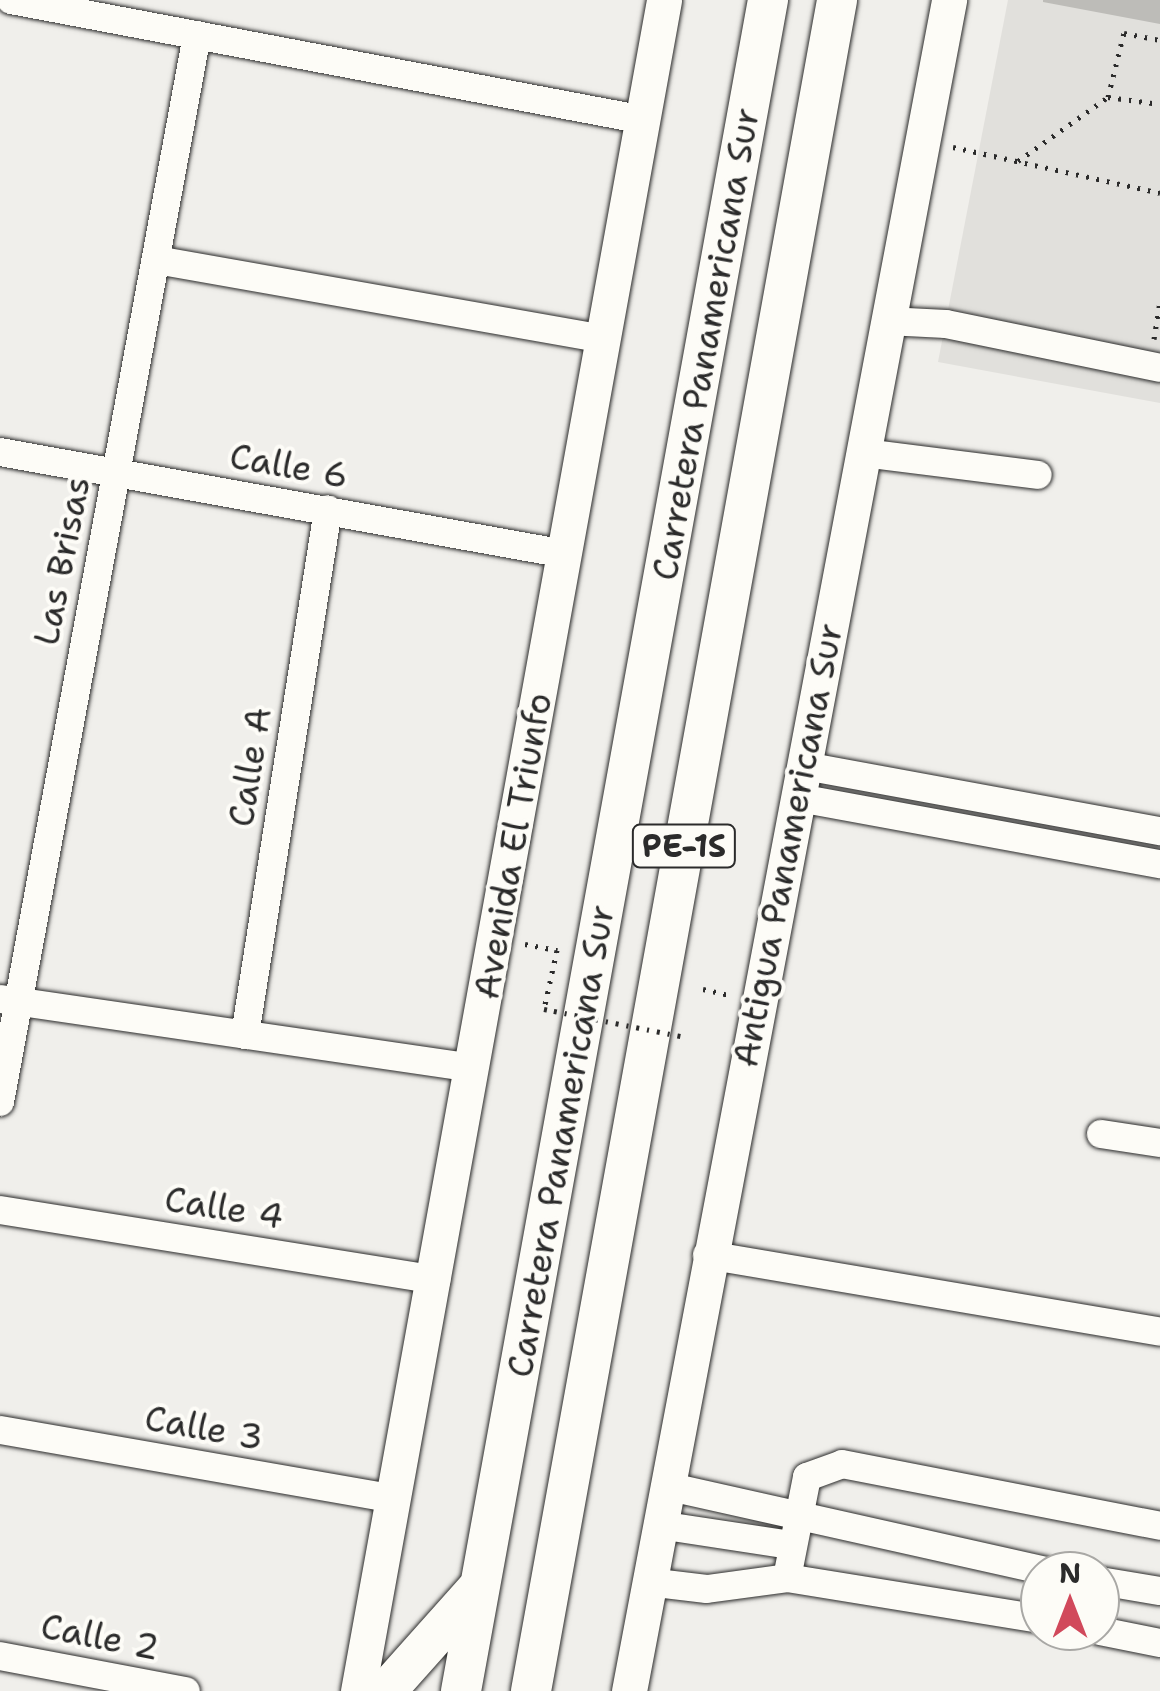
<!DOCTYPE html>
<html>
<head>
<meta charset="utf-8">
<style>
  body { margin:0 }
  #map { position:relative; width:1160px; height:1691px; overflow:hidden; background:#f0efeb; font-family:"Shantell Sans",sans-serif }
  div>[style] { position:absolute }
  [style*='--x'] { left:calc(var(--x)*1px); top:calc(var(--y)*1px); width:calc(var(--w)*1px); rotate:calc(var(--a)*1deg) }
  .built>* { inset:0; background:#e1e0dc }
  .building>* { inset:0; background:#bdbcb8 }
  .path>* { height:5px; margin-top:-2.5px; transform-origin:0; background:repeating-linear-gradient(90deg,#2b2b2b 0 2.5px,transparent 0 10.5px) }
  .roads { filter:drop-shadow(0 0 2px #2b2b2b) drop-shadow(0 0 2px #2b2b2b) }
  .minor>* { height:28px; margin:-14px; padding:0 14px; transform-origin:14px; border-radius:14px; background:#fdfcf7 }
  .major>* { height:35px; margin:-17.5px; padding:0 17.5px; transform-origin:17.5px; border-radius:17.5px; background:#fdfcf7 }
  .highway>* { height:40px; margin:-20px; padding:0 20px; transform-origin:20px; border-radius:20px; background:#fdfcf7 }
  .path-bridge>* { height:5px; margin-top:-2.5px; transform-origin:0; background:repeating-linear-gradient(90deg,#2b2b2b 0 2.5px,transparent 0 10.5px) }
  span { translate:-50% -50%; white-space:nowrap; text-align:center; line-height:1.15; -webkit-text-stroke:8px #fdfcf7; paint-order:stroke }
  .shield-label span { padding:2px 8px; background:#fdfcf7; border:2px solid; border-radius:8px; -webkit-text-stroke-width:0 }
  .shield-label { font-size:32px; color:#2b2b2b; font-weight:700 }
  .street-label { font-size:35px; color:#2b2b2b }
  .north { position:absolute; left:1020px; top:1551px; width:100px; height:100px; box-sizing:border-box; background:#fdfcf7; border:2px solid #a9a8a5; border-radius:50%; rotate:0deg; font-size:28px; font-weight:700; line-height:40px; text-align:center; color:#2b2b2b }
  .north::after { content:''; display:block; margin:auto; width:35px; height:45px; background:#d1495b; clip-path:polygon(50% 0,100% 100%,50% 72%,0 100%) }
</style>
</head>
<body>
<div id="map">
  <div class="built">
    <i style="clip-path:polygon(1008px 0,1160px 0,1160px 403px,938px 362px)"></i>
  </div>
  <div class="building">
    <i style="clip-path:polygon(1160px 0,1160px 24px,1043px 2px,1043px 0)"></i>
  </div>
  <div class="path">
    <i style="--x:1108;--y:97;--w:52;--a:7.7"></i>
    <i style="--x:953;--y:147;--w:212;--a:12.5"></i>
    <i style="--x:1018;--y:161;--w:110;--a:-35.4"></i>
    <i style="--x:1108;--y:97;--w:66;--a:-76"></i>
    <i style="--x:1124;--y:33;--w:37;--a:11"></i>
    <i style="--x:1154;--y:339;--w:36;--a:-81"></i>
    <i style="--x:525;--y:944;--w:33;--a:11"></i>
    <i style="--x:557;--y:950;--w:60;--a:102.4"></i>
    <i style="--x:703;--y:989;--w:27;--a:13"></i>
  </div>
  <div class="roads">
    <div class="minor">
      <i style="--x:11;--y:0;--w:644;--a:10.73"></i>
      <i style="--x:156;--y:260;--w:454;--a:10"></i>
      <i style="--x:887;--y:321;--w:59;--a:2.9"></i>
      <i style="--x:946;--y:324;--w:218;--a:11.6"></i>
      <i style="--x:0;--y:452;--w:574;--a:10.23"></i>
      <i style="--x:864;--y:453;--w:175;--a:7.2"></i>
      <i style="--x:805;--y:766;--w:361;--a:10.4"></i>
      <i style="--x:799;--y:798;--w:367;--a:10.4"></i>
      <i style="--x:1;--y:999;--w:478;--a:8.3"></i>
      <i style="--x:245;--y:1035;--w:532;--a:-81.02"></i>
      <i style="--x:0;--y:1102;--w:1085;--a:-79.54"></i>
      <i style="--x:1101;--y:1134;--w:60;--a:8.7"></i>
      <i style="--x:0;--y:1210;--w:442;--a:9.1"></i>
      <i style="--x:707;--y:1255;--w:459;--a:9.6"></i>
      <i style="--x:0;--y:1430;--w:401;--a:9.9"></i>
      <i style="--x:666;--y:1486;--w:389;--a:12.6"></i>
      <i style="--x:659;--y:1525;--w:134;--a:8.6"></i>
      <i style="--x:787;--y:1578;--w:256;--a:9.2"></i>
      <i style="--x:1100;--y:1581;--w:61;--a:9.5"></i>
      <i style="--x:648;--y:1582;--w:59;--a:6.8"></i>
      <i style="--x:707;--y:1589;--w:81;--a:-7.8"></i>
      <i style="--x:787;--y:1578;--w:103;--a:-78.8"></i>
      <i style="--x:807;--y:1477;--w:37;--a:-20"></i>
      <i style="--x:842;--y:1464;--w:324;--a:11"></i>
      <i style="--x:1100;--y:1631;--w:61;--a:11.3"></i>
      <i style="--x:0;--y:1656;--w:189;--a:10.7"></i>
    </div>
    <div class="major">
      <i style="--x:358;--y:1691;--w:1718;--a:-79.74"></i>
      <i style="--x:629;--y:1691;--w:1721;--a:-79.28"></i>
    </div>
    <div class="highway">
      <i style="--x:386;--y:1691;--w:135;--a:-48.3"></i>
      <i style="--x:461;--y:1691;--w:1719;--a:-79.71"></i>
      <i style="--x:531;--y:1691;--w:1718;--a:-79.74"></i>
    </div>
  </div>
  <div class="path-bridge">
    <i style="--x:544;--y:1009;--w:139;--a:11.2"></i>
  </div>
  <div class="shield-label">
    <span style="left:684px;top:846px">PE-1S</span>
  </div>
  <div class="street-label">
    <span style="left:706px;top:344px;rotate:-80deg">Carretera Panamericana Sur</span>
    <span style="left:289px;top:466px;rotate:10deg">Calle 6</span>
    <span style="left:62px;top:561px;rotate:-79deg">Las Brisas</span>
    <span style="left:250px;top:767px;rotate:-81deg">Calle A</span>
    <span style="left:788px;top:845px;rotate:-79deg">Antigua Panamericana Sur</span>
    <span style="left:513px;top:846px;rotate:-80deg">Avenida El Triunfo</span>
    <span style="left:561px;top:1141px;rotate:-80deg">Carretera Panamericana Sur</span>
    <span style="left:224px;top:1208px;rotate:9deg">Calle 4</span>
    <span style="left:204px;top:1428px;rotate:10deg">Calle 3</span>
    <span style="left:100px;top:1637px;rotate:11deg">Calle 2</span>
  </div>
  <div class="north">N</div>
</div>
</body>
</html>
